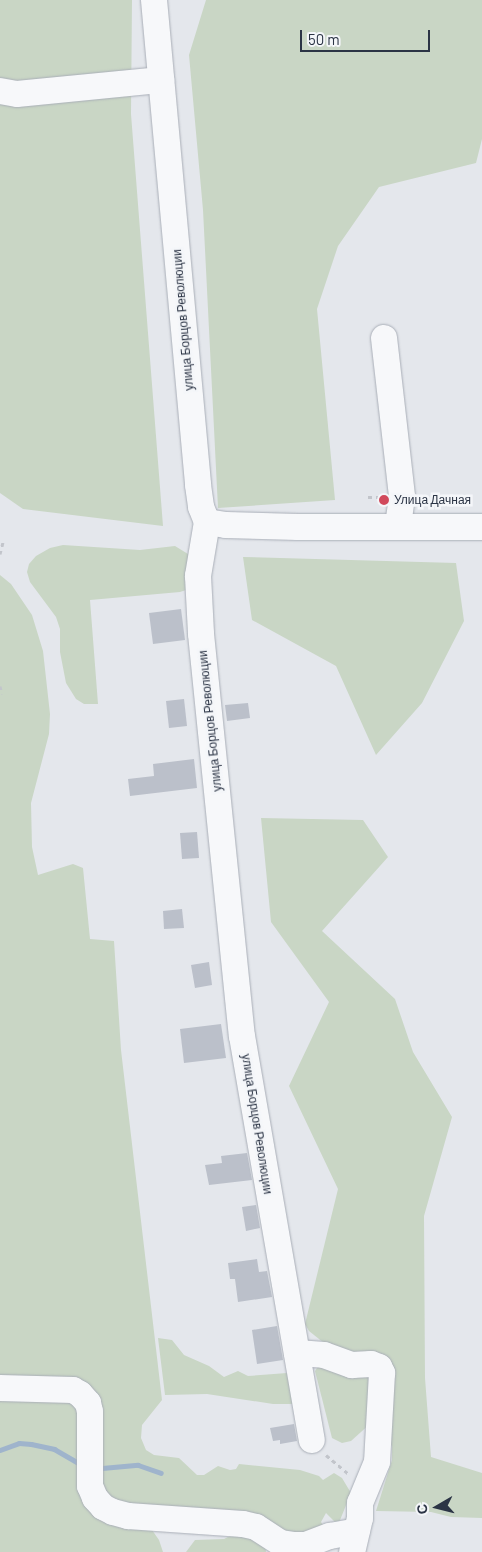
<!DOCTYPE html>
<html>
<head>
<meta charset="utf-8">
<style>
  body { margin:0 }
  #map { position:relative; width:482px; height:1552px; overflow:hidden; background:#e4e7ec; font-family:Barlow,sans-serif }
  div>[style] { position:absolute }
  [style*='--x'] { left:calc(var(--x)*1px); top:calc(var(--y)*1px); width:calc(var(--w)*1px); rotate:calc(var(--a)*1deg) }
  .green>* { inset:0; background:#c9d6c5 }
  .stream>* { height:5px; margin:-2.5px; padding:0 2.5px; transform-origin:2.5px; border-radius:2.5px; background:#9fb4cc }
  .building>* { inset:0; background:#bbc0ca }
  .path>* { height:3px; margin-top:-1.5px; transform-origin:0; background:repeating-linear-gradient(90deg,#c2c5cb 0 4px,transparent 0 8px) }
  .roads { filter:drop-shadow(0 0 1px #a9aeb7) drop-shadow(0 0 1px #a9aeb7) }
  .minor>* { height:26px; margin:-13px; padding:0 13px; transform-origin:13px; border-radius:13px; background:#f7f8fa }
  .dots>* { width:14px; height:14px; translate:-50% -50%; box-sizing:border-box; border:2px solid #f4f6f9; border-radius:50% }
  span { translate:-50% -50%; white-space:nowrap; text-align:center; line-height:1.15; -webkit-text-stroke:5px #f4f6f9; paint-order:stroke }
  .street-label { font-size:12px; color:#2b3445 }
  .poi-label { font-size:12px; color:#2b3445 }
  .left { translate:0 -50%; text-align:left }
  .north { position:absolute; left:412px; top:1482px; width:50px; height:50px; -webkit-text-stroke:4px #f4f6f9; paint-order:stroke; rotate:262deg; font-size:14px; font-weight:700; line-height:20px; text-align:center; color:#2b3445 }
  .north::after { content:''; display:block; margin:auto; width:18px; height:22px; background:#2b3445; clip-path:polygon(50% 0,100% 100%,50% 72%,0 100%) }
  .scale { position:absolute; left:300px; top:30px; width:130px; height:22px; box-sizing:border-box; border:2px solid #2b3445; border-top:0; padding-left:6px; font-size:15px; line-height:18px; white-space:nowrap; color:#2b3445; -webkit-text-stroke:4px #f4f6f9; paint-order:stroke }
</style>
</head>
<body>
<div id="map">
  <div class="green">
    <i style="clip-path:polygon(0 0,132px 0,131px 114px,163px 526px,23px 509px,0 493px)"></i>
    <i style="clip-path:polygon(206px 0,482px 0,482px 139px,476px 163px,379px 187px,338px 246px,317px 309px,335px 500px,218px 508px,203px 210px,189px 55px)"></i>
    <i style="clip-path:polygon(63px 545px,140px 550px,175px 546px,188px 554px,192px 581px,189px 589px,180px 592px,90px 600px,98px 704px,84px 704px,76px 699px,66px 683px,60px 652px,60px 629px,56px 617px,30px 582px,27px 572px,29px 564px,36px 556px,50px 548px)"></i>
    <i style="clip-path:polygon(243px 557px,456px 563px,464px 621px,422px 703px,376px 755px,336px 666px,252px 620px)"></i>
    <i style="clip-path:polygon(0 575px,11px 584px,32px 615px,43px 651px,50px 714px,49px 734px,31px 803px,32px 847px,38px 875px,73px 864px,83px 868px,90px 939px,114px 941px,121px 1050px,162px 1400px,142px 1425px,141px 1438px,146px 1450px,154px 1455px,179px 1458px,197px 1475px,204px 1475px,218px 1466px,230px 1470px,236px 1469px,239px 1464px,300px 1470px,319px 1476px,323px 1480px,334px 1473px,342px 1478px,351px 1493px,338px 1525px,326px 1513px,321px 1522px,327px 1532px,317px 1536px,130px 1511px,103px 1498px,98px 1407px,0 1380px)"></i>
    <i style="clip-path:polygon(261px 818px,363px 820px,388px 857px,322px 931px,395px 999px,413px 1052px,452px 1117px,424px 1216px,425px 1378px,431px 1457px,482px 1473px,482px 1518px,451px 1517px,431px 1512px,376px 1511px,392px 1460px,392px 1447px,364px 1355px,329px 1347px,309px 1331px,305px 1324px,338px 1189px,289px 1086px,329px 1002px,271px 922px)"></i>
    <i style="clip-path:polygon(158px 1338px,172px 1340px,184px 1355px,209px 1366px,224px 1377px,238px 1371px,248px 1376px,287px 1373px,294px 1404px,273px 1404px,207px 1394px,165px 1395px)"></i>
    <i style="clip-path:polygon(319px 1365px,370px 1374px,371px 1423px,351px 1441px,342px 1443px,332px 1438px,315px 1371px)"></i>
    <i style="clip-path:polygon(0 1396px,77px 1400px,84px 1490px,152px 1530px,159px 1540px,163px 1552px,0 1552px)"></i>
    <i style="clip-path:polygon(236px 1533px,250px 1535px,265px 1546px,266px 1552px,186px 1552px,195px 1540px,224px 1539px)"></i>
  </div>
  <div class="stream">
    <i style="--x:0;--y:1450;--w:20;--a:-20"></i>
    <i style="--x:19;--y:1443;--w:12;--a:5"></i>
    <i style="--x:31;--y:1444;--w:24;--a:12"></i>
    <i style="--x:54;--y:1449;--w:28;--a:30"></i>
    <i style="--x:102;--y:1468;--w:36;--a:-5"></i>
    <i style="--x:138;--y:1465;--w:24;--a:19"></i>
  </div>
  <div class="building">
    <i style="clip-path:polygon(181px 609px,185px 640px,153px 644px,149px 613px)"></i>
    <i style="clip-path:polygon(184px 699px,187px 726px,169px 728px,166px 701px)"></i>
    <i style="clip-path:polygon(248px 703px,250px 718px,227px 721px,225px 705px)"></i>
    <i style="clip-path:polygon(194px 759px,197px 788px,130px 796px,128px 779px,154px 776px,153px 764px)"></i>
    <i style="clip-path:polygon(197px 832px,199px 858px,182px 859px,180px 833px)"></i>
    <i style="clip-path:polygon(182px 909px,184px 928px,164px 929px,163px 911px)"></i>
    <i style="clip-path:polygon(209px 962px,212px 985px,195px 988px,191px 965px)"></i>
    <i style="clip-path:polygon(221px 1024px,226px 1058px,184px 1063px,180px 1029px)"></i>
    <i style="clip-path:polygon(247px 1153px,252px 1180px,209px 1185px,205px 1165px,222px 1163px,221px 1156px)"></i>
    <i style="clip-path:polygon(256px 1205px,260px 1228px,246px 1231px,242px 1207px)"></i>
    <i style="clip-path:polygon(257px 1259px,259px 1272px,267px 1271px,272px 1297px,238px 1302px,235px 1279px,230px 1279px,228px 1263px)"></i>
    <i style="clip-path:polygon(277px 1326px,283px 1360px,257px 1364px,252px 1330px)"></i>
    <i style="clip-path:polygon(294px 1424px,297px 1441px,280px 1444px,280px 1440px,273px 1441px,270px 1428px)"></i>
  </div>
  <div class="path">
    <i style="--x:368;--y:497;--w:13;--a:0"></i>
    <i style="--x:0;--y:554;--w:12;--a:-76"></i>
    <i style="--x:0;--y:686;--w:8;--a:76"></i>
    <i style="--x:326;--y:1455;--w:31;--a:40"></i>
  </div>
  <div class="roads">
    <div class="minor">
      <i style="--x:154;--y:0;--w:487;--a:84.8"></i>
      <i style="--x:198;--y:485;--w:22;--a:82"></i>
      <i style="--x:201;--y:507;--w:16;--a:68"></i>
      <i style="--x:207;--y:522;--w:55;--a:99.5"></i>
      <i style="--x:198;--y:576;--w:58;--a:87"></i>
      <i style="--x:201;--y:634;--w:404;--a:84.2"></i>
      <i style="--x:242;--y:1036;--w:410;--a:80.2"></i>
      <i style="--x:0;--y:91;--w:17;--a:10"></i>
      <i style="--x:17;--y:94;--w:145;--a:-5.6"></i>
      <i style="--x:384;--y:338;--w:160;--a:83.5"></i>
      <i style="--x:402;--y:497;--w:30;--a:98"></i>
      <i style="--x:207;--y:522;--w:19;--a:9"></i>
      <i style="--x:226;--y:525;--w:72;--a:1.6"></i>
      <i style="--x:298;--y:527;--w:184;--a:0"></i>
      <i style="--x:297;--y:1353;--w:27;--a:4"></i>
      <i style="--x:324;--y:1355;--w:30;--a:20"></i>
      <i style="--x:352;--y:1365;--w:19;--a:-3"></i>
      <i style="--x:371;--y:1364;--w:9;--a:21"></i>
      <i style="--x:379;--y:1367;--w:7;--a:63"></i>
      <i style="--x:382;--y:1373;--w:89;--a:93.2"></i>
      <i style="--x:377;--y:1462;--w:44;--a:112.5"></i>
      <i style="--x:360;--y:1503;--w:15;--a:90"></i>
      <i style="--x:360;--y:1518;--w:35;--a:103"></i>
      <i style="--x:0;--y:1388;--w:73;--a:1.6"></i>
      <i style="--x:73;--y:1390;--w:8;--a:30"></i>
      <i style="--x:80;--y:1394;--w:12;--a:48"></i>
      <i style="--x:88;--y:1403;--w:9;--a:77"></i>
      <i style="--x:90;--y:1412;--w:74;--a:90"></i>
      <i style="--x:90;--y:1486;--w:13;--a:67"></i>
      <i style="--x:95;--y:1498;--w:12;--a:48"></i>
      <i style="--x:103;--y:1507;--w:11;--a:27"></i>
      <i style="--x:113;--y:1512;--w:16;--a:15"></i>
      <i style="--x:128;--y:1516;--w:115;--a:4"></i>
      <i style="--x:243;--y:1524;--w:13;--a:13"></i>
      <i style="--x:256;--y:1527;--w:30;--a:33"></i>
      <i style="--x:281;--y:1543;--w:12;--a:9"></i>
      <i style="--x:293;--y:1545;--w:13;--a:0"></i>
      <i style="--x:306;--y:1545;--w:26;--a:-21"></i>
      <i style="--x:330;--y:1536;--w:27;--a:-10"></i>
    </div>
  </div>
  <div class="dots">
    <i style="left:384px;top:500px;background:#d1495b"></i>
  </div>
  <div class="street-label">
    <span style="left:183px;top:320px;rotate:-95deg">улица Борцов Революции</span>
    <span style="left:210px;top:721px;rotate:-96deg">улица Борцов Революции</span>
    <span style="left:257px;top:1124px;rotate:81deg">улица Борцов Революции</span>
  </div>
  <div class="poi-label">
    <span class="left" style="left:394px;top:500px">Улица Дачная</span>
  </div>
  <div class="north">С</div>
  <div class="scale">50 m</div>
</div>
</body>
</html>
